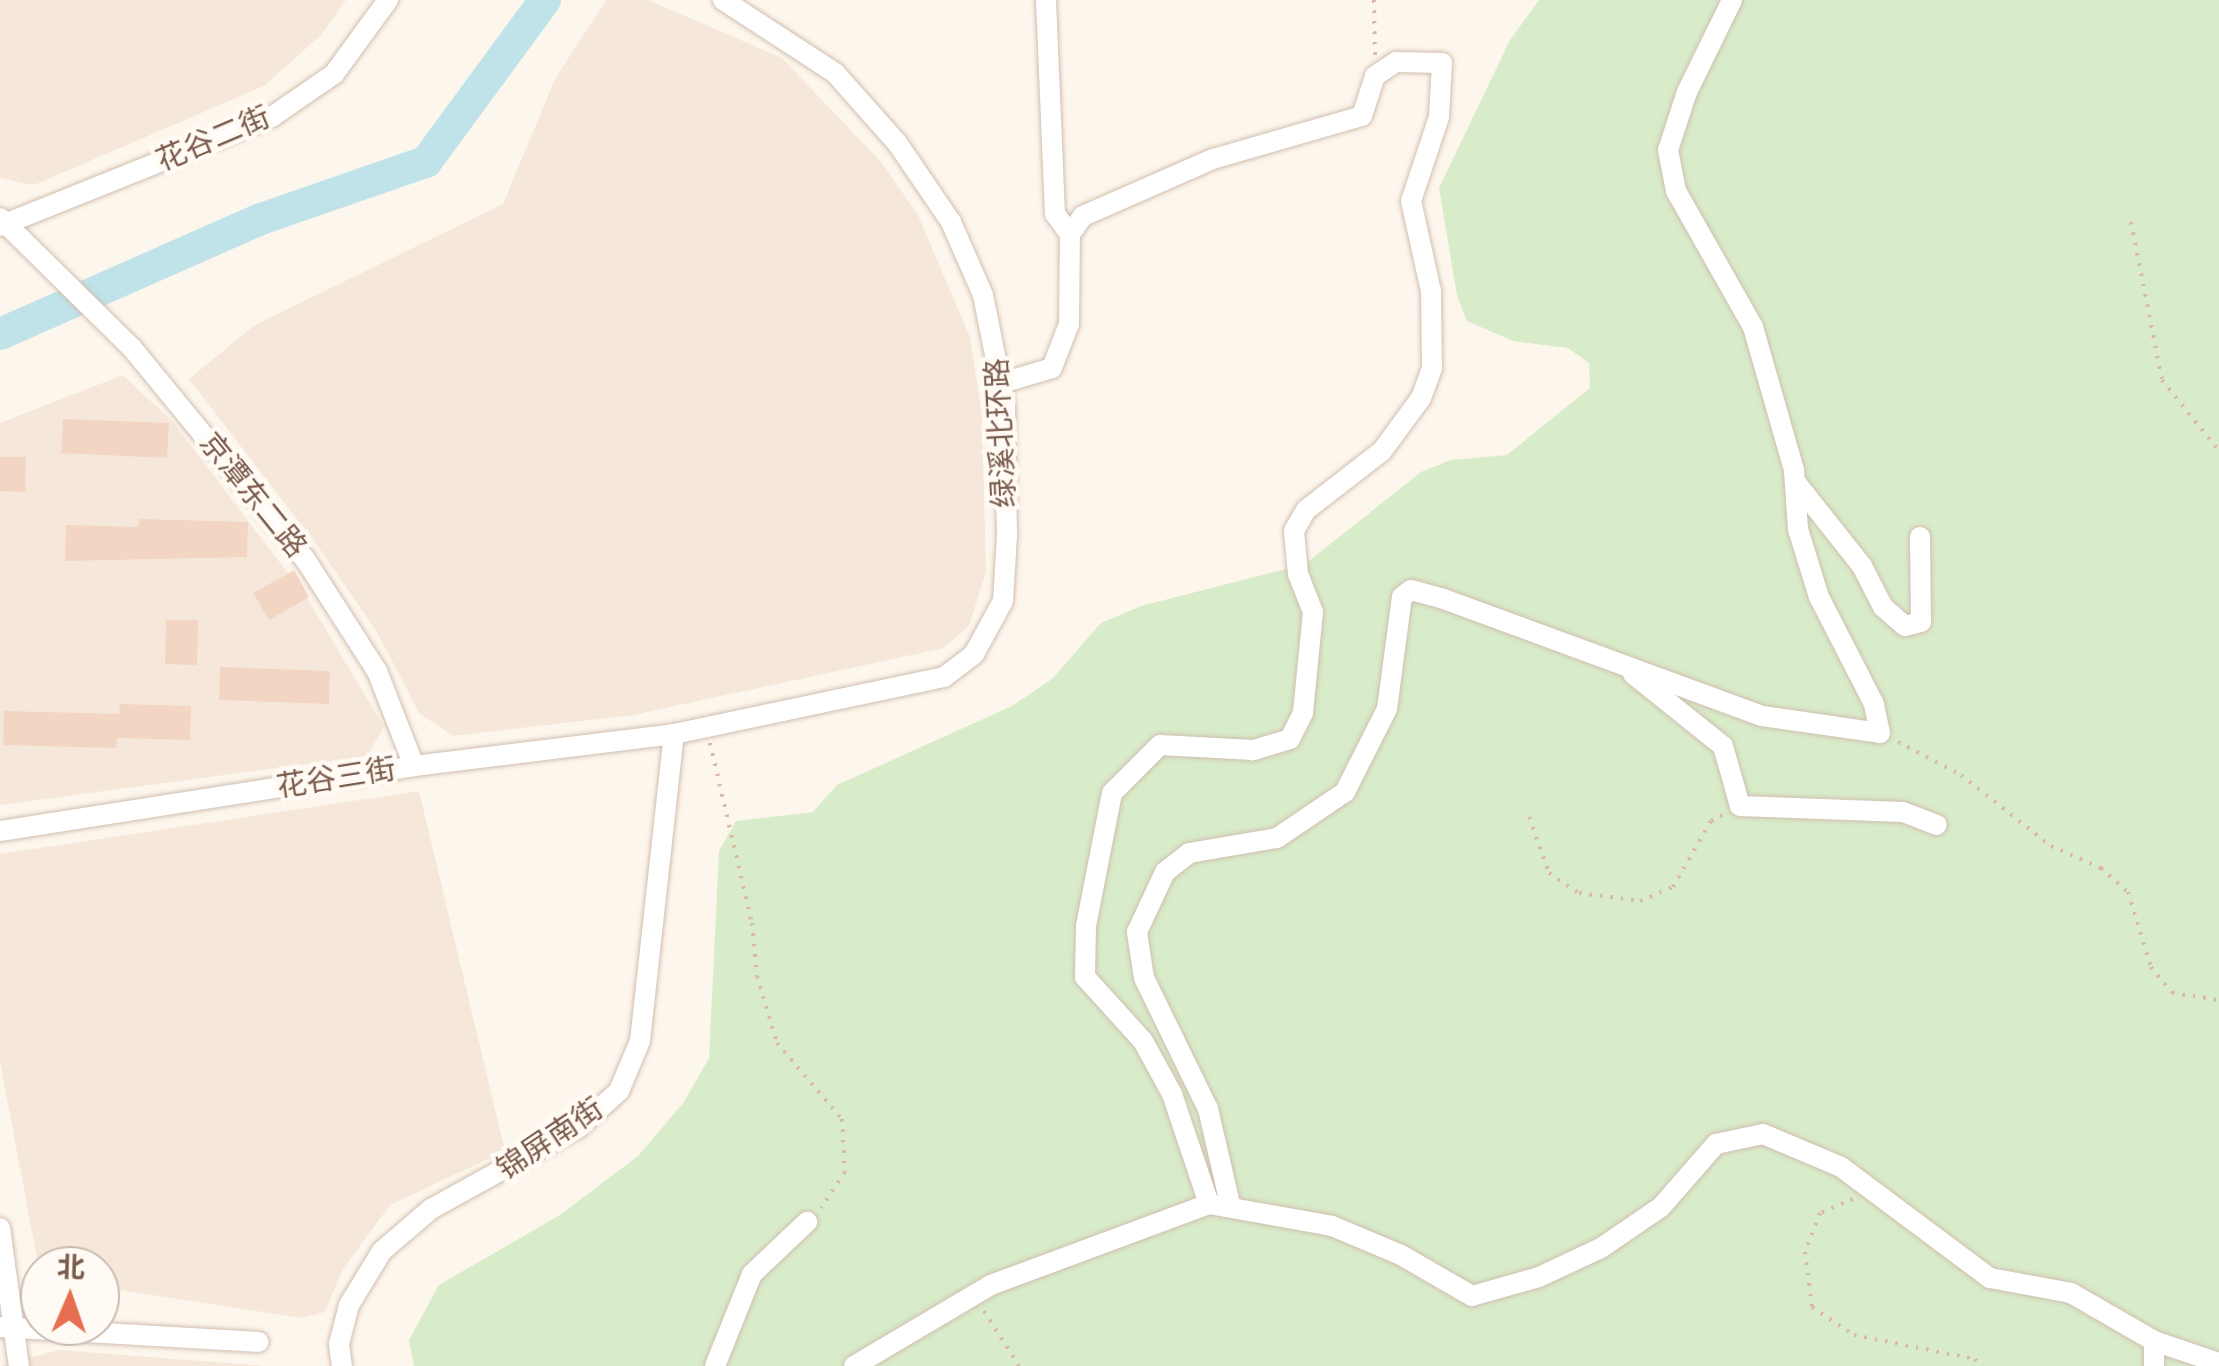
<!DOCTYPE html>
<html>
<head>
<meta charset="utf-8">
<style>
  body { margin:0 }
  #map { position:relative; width:2219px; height:1366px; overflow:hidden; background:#fdf6ec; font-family:Arial,"Noto Sans SC",sans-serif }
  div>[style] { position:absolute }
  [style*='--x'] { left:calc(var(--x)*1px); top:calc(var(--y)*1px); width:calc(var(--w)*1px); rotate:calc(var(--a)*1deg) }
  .residential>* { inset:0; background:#f5e8da }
  .green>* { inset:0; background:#d8ecc9 }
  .river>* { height:32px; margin:-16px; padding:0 16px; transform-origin:16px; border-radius:16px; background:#bfe3e8 }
  .building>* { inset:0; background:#f3d5c3 }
  .path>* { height:4px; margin-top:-2px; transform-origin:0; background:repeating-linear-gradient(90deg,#d9b8a5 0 2.5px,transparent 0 10.5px) }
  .roads { filter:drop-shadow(0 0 2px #d1beb0) drop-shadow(0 0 2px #d1beb0) }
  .minor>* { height:20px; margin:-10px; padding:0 10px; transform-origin:10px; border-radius:10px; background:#fff }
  span { translate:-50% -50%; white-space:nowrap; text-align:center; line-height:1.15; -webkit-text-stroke:9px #fffaf3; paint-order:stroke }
  .street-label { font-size:30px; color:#7a5c4d }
  .north { position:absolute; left:20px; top:1246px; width:100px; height:100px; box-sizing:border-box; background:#fffaf3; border:2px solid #cabbb1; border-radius:50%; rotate:2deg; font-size:28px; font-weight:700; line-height:40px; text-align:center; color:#7a5c4d }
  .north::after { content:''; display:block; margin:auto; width:35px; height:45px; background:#e76f51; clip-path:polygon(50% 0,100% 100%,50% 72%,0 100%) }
</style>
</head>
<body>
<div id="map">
  <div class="residential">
    <i style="clip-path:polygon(0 0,346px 0,321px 35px,264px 86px,34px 185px,0 178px)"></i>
    <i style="clip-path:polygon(606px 0,648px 0,782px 58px,881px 162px,918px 215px,970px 337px,982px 416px,986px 572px,969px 626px,944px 648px,633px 715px,453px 736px,419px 713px,377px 632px,317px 545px,189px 379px,255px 325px,503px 204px,555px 79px)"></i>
    <i style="clip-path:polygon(123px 375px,174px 423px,309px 601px,384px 727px,367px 756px,0 805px,0 423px)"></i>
    <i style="clip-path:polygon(419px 791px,505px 1151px,390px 1205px,343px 1269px,325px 1312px,302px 1318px,100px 1287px,100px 1266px,40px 1266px,40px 1274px,0 1062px,0 854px)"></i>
    <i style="clip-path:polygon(59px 1350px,266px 1366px,0 1366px)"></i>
  </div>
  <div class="green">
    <i style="clip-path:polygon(1539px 0,2219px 0,2219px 1366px,414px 1366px,409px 1340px,439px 1285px,560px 1215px,638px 1156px,684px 1102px,709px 1058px,719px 851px,736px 821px,813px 812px,837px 785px,1012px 706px,1052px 679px,1101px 623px,1141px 606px,1305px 564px,1421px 472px,1451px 460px,1507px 455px,1590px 388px,1589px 363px,1568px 348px,1513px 341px,1467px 321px,1457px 296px,1439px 188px,1510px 40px)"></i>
  </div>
  <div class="river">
    <i style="--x:0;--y:334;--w:285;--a:-23.8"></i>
    <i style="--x:261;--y:219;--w:175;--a:-19.1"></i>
    <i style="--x:426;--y:162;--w:201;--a:-53.7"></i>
  </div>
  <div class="building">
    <i style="clip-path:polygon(63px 419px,169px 423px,167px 458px,61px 453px)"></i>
    <i style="clip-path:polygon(0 457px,26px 457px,25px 492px,0 491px)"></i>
    <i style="clip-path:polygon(139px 519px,248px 522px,247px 557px,65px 561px,66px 525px,139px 527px)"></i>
    <i style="clip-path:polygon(294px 570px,309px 597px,269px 620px,253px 593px)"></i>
    <i style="clip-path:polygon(166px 620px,198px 620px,197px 665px,165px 664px)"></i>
    <i style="clip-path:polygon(220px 667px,330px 671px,329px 704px,219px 700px)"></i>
    <i style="clip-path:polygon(120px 704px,191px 706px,190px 740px,117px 738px,116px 748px,3px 745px,4px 711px,119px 714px)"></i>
  </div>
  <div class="path">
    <i style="--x:1374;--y:0;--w:55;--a:89"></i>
    <i style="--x:2131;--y:222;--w:161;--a:78.9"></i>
    <i style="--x:2162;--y:380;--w:91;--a:51.2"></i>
    <i style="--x:1898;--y:742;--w:71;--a:27.6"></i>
    <i style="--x:1961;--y:775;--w:115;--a:38.3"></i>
    <i style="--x:2051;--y:846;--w:55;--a:23.7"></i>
    <i style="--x:2101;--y:868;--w:36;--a:42"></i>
    <i style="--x:2128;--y:892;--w:78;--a:73"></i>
    <i style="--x:2151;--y:967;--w:33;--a:51"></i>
    <i style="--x:2172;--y:993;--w:48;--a:8.5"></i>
    <i style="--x:710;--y:743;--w:185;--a:76.9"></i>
    <i style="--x:752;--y:923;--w:53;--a:84.6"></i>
    <i style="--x:757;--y:976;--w:70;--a:73.4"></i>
    <i style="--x:777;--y:1043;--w:100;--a:49.5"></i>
    <i style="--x:842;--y:1119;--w:53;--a:86.8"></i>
    <i style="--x:845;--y:1172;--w:43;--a:123.7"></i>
    <i style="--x:1529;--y:817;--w:59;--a:70.3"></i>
    <i style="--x:1549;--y:873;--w:36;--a:34"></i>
    <i style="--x:1579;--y:893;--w:62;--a:7.5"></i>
    <i style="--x:1640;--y:901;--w:36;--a:-23"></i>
    <i style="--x:1673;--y:887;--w:76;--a:-60.1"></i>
    <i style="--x:1711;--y:821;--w:18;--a:-27"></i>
    <i style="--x:1853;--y:1199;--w:36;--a:157"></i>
    <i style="--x:1820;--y:1213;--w:42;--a:111"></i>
    <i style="--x:1805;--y:1252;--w:55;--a:82.7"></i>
    <i style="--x:1812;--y:1307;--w:50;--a:33.7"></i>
    <i style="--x:1854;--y:1335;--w:123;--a:11.2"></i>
    <i style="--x:1975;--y:1359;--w:9;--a:54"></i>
    <i style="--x:984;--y:1311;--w:65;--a:57.5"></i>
  </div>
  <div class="roads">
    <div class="minor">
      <i style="--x:1046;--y:0;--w:214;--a:87.6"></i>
      <i style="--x:1055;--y:214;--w:25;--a:53"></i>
      <i style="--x:0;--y:218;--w:185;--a:44.6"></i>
      <i style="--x:132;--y:348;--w:273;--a:50.7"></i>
      <i style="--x:305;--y:559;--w:133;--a:57.3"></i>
      <i style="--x:377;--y:671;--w:102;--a:68.7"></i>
      <i style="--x:0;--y:226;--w:294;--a:-21.9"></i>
      <i style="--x:273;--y:116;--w:74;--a:-34.5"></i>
      <i style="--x:334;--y:74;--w:92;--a:-53.9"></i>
      <i style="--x:1002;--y:383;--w:52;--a:-16.7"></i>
      <i style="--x:1052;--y:368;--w:47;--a:-68.9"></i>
      <i style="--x:1069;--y:324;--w:90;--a:-89.4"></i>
      <i style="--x:1070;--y:234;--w:22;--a:-54"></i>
      <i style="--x:1083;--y:216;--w:142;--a:-23.7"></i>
      <i style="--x:1213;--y:159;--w:155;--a:-16.1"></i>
      <i style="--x:1362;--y:116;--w:42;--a:-72"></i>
      <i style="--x:1375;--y:76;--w:25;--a:-34"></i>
      <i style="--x:1396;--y:62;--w:46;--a:1.2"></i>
      <i style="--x:1442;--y:63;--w:54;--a:93.2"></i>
      <i style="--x:1439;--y:117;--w:89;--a:108.4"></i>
      <i style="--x:1411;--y:201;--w:92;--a:77.5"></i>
      <i style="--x:1431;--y:291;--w:77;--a:89.3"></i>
      <i style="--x:1432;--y:368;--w:32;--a:110"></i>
      <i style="--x:1421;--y:398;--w:66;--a:126.3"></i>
      <i style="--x:1382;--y:451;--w:96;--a:142.2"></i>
      <i style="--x:1306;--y:510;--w:24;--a:120"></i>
      <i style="--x:1294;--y:531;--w:43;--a:84.7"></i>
      <i style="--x:1298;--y:574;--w:41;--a:68.5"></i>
      <i style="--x:1313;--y:612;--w:101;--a:95.7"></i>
      <i style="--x:1303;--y:713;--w:29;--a:117"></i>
      <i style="--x:1290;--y:739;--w:39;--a:163"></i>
      <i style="--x:1253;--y:750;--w:93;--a:-176.9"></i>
      <i style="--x:1160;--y:745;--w:68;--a:135"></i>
      <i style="--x:1112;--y:793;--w:136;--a:101.1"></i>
      <i style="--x:1086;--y:926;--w:51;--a:91.1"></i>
      <i style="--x:1085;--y:977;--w:86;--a:47.8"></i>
      <i style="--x:1143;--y:1041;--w:60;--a:61.3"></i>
      <i style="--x:1172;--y:1094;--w:116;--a:71.4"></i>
      <i style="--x:1209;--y:1204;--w:125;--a:10.1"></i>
      <i style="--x:1332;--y:1226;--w:75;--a:22.8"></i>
      <i style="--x:1401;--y:1255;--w:82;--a:30"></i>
      <i style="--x:1472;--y:1296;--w:70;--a:-15.8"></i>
      <i style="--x:1539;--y:1277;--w:68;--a:-25.1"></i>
      <i style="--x:1601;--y:1248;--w:73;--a:-34.3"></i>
      <i style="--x:1661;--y:1207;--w:84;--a:-48.9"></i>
      <i style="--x:1716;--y:1144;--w:48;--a:-12"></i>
      <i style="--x:1763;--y:1134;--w:85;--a:22.9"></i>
      <i style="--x:1841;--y:1167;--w:186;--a:36.7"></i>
      <i style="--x:1990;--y:1278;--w:82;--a:10.5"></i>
      <i style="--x:2071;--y:1293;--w:96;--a:30"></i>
      <i style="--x:2154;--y:1341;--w:69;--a:18.7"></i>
      <i style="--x:1797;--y:484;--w:105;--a:51.6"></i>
      <i style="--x:1862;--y:566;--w:46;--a:62.9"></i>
      <i style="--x:1883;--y:607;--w:29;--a:41"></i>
      <i style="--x:1905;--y:626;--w:16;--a:-14"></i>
      <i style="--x:1921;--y:622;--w:85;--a:-90.7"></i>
      <i style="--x:1633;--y:674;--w:115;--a:38.7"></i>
      <i style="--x:1723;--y:746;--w:62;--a:74.2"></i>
      <i style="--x:1740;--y:806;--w:163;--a:2.1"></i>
      <i style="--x:1903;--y:812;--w:36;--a:21"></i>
      <i style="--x:0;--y:831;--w:419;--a:-8.9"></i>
      <i style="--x:414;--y:766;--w:262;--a:-7"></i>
      <i style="--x:674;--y:734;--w:276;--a:-11.9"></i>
      <i style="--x:944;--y:677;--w:38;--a:-37"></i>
      <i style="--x:974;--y:654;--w:60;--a:-61.3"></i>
      <i style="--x:1003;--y:601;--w:66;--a:-86.5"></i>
      <i style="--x:1007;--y:535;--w:130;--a:-90.9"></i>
      <i style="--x:1005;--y:405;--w:112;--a:-101.3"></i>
      <i style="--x:983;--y:295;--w:80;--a:-113.7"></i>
      <i style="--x:951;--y:222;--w:94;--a:-124.2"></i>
      <i style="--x:898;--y:144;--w:95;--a:-131.6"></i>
      <i style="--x:835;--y:73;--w:134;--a:-146.9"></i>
      <i style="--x:1230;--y:1204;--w:98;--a:-103"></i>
      <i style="--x:1208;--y:1109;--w:146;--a:-116"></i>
      <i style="--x:1144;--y:978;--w:47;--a:-98.7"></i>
      <i style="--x:1137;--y:932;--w:66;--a:-65"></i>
      <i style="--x:1165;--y:872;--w:31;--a:-38"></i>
      <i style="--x:1189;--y:853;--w:89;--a:-9.7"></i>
      <i style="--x:1277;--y:838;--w:82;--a:-34.1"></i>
      <i style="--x:1345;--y:792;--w:93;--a:-63.2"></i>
      <i style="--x:1387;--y:709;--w:113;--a:-82.4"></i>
      <i style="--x:1402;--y:597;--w:11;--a:-38"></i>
      <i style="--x:1411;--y:590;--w:34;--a:15"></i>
      <i style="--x:1444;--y:599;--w:339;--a:20.2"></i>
      <i style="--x:1762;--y:716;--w:119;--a:8.2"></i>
      <i style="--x:1880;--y:733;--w:30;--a:-102"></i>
      <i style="--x:1874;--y:704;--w:120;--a:-117.2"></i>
      <i style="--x:1819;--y:597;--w:71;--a:-107.2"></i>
      <i style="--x:1798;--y:529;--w:59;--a:-93.9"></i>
      <i style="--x:1794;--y:470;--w:149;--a:-106"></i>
      <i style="--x:1753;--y:327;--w:156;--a:-119.5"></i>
      <i style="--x:1676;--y:191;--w:42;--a:-101"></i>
      <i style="--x:1668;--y:150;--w:61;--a:-71.9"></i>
      <i style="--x:1687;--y:92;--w:102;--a:-63.9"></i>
      <i style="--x:0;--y:1228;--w:139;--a:82.2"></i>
      <i style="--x:0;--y:1327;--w:259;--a:3.3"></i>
      <i style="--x:2154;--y:1341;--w:25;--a:90"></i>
      <i style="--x:342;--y:1366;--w:22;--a:-98"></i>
      <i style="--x:339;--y:1344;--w:40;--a:-75.6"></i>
      <i style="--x:349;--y:1305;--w:63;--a:-58.6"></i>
      <i style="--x:382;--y:1251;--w:65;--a:-40.6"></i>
      <i style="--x:431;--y:1209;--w:168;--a:-28.9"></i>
      <i style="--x:578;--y:1128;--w:55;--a:-42.1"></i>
      <i style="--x:619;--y:1091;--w:54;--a:-67.2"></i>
      <i style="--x:640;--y:1041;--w:309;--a:-83.7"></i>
      <i style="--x:715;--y:1366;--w:99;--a:-68.1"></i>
      <i style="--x:752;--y:1274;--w:76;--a:-43.4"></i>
      <i style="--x:854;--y:1366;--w:159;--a:-30.6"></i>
      <i style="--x:991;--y:1285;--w:233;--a:-20.4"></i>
    </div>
  </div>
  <div class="street-label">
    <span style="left:213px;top:139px;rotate:-23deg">花谷二街</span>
    <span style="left:1001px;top:433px;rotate:-93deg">绿溪北环路</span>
    <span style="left:253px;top:495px;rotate:51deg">京潭东二路</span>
    <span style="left:336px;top:778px;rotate:-9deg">花谷三街</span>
    <span style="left:550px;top:1139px;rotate:-34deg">锦屏南街</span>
  </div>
  <div class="north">北</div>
</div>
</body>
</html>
